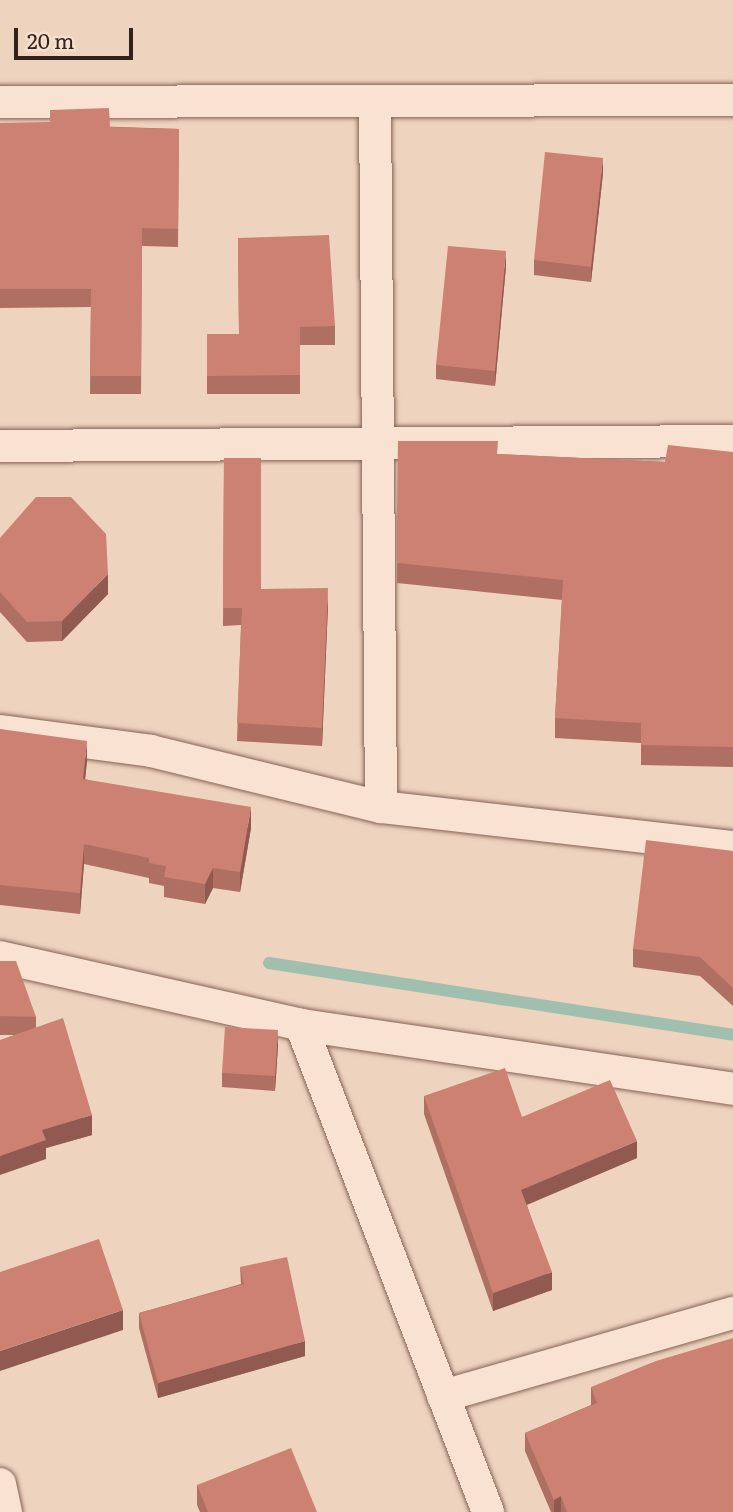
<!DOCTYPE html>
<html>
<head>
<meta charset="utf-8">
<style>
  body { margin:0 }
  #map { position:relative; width:733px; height:1512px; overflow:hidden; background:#eed3be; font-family:Literata,serif }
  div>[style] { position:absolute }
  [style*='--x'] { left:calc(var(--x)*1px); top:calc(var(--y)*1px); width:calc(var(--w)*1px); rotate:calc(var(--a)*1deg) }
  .stream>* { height:12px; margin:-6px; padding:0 6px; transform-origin:6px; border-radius:6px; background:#a1bfaf }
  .roads { filter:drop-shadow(0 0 2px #866457) drop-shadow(0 0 2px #866457) }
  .minor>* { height:32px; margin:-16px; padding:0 16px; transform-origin:16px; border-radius:16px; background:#f9e2d1 }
  .wall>* { inset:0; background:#b06f63 }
  .shaded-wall>* { inset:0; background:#905a50 }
  .building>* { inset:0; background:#cd8173 }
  span { translate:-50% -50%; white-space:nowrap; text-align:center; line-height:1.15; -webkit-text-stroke:6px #f5dfcd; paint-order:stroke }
  .scale { position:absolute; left:14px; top:28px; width:119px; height:32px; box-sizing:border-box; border:4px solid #35211b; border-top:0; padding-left:9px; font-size:21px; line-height:24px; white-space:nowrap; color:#35211b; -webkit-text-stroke:5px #f5dfcd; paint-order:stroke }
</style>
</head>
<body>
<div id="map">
  <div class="stream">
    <i style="--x:269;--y:963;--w:470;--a:8.8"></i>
  </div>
  <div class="roads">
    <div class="minor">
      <i style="--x:0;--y:102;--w:733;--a:-0.16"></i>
      <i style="--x:375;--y:103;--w:704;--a:89.51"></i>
      <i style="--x:0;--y:446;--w:733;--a:-0.39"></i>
      <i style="--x:0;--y:731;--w:152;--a:7.5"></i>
      <i style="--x:151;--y:751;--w:237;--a:13.7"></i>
      <i style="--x:381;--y:807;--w:354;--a:6.5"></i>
      <i style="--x:0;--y:957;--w:309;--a:12.7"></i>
      <i style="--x:301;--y:1025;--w:437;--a:8.4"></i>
      <i style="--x:301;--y:1025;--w:522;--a:68.99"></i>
      <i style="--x:443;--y:1396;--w:302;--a:-16"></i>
      <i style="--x:0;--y:1484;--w:29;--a:78"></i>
    </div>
  </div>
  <div class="wall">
    <i style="clip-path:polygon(0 123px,179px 129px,178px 247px,142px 246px,141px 394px,90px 394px,91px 307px,0 308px)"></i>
    <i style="clip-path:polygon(603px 173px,591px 282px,534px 275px,534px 260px)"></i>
    <i style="clip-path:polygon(238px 238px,335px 326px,335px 345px,300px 345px,300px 394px,207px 394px,207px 334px,239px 334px)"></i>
    <i style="clip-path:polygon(506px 266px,495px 386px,436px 379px,436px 365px)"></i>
    <i style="clip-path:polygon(398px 441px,498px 454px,665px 462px,733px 452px,733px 767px,641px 765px,641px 743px,555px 738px,555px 718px,562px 600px,397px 583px)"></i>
    <i style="clip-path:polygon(224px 458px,261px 589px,328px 605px,322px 746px,237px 741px,241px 625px,223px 626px)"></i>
    <i style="clip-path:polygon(0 538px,108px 594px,62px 641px,27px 642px,0 612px)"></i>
    <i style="clip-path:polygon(0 729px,87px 761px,85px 779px,251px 828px,240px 892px,213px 888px,205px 904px,164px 897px,164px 886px,149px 883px,149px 878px,84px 864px,80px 914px,0 905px)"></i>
    <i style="clip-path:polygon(733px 851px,733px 1006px,700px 976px,633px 967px,633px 949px)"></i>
    <i style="clip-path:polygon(0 961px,36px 1017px,36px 1028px,92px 1135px,46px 1148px,46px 1159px,13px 1035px,0 1035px)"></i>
    <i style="clip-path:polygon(278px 1045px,275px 1091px,222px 1087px,222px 1073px)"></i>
    <i style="clip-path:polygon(424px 1096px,522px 1117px,637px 1158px,527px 1205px,552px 1290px,493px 1311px,424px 1114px)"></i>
    <i style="clip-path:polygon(240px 1267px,305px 1356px,158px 1398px,139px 1328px,139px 1313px,241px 1284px)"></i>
    <i style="clip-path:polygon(591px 1387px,733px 1512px,551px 1512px,525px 1451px,525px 1433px,591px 1405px)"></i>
    <i style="clip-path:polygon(197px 1485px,317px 1512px,200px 1512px,197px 1505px)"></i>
  </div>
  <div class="shaded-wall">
    <i style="clip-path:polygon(603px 158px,603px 173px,591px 282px,591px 267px)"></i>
    <i style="clip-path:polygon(506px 251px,506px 266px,495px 386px,495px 371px)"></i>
    <i style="clip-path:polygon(108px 574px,108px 594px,62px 641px,62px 621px)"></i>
    <i style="clip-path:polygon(328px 588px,328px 605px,322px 746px,322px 728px)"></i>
    <i style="clip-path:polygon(87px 741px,87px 761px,83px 799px,83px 779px)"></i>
    <i style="clip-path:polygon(251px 807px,251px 828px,240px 892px,240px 872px)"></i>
    <i style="clip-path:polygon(84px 844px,84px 864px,80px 914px,80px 893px)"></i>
    <i style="clip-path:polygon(213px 868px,213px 888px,205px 904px,205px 884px)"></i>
    <i style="clip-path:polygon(278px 1030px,278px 1045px,275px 1091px,275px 1076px)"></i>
    <i style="clip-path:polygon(92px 1115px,92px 1135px,46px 1148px,46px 1159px,0 1175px,0 1156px,42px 1130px)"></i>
    <i style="clip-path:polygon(637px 1141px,637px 1158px,521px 1207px,521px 1190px)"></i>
    <i style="clip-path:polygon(552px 1272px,552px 1290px,493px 1311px,493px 1293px)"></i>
    <i style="clip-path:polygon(123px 1310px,123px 1330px,0 1371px,0 1351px)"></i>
    <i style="clip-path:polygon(305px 1341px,305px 1356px,158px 1398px,158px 1383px)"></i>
    <i style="clip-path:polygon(561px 1496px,561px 1512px,554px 1512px,554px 1500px)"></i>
  </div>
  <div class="building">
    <i style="clip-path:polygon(109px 108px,110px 127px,179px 129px,178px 229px,142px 228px,141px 376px,90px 376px,91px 289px,0 289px,0 123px,50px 122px,50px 110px)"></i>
    <i style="clip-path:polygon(545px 152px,603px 158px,591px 267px,534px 260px)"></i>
    <i style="clip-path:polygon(329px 235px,335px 326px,300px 327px,300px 375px,207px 376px,207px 334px,239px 334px,238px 238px)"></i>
    <i style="clip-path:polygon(448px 246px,506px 251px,495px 371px,436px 365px)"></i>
    <i style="clip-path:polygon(398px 441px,498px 441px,497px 454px,665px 462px,668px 445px,733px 452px,733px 747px,641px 745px,641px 723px,555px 718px,563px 580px,397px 563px)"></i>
    <i style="clip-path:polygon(224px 458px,261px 458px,261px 589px,328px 588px,322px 728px,237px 723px,242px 608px,223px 608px)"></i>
    <i style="clip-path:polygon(36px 497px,71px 497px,106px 534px,108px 574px,62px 621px,27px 622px,0 592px,0 538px)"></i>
    <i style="clip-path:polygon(0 729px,87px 741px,83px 779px,251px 807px,240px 872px,213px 868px,205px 884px,164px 877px,166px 866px,149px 863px,149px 858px,84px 844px,80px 893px,0 885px)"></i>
    <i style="clip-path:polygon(646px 840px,733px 851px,733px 988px,700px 957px,633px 949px)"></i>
    <i style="clip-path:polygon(0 961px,16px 961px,36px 1017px,0 1016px)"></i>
    <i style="clip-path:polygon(63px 1018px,92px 1115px,42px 1130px,46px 1140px,0 1156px,0 1040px)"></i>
    <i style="clip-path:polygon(225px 1027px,278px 1030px,275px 1076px,222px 1073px)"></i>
    <i style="clip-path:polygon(505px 1068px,522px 1117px,610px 1080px,637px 1141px,521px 1190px,552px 1272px,493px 1293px,424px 1096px)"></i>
    <i style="clip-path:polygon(99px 1239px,123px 1310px,0 1351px,0 1272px)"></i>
    <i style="clip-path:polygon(287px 1257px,305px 1341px,158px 1383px,139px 1313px,244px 1284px,240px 1267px)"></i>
    <i style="clip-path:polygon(733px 1338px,733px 1512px,567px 1512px,561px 1496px,554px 1500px,525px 1433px,597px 1403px,591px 1387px,656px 1361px)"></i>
    <i style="clip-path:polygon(291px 1448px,317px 1512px,208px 1512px,197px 1485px)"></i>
  </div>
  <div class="scale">20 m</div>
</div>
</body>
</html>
